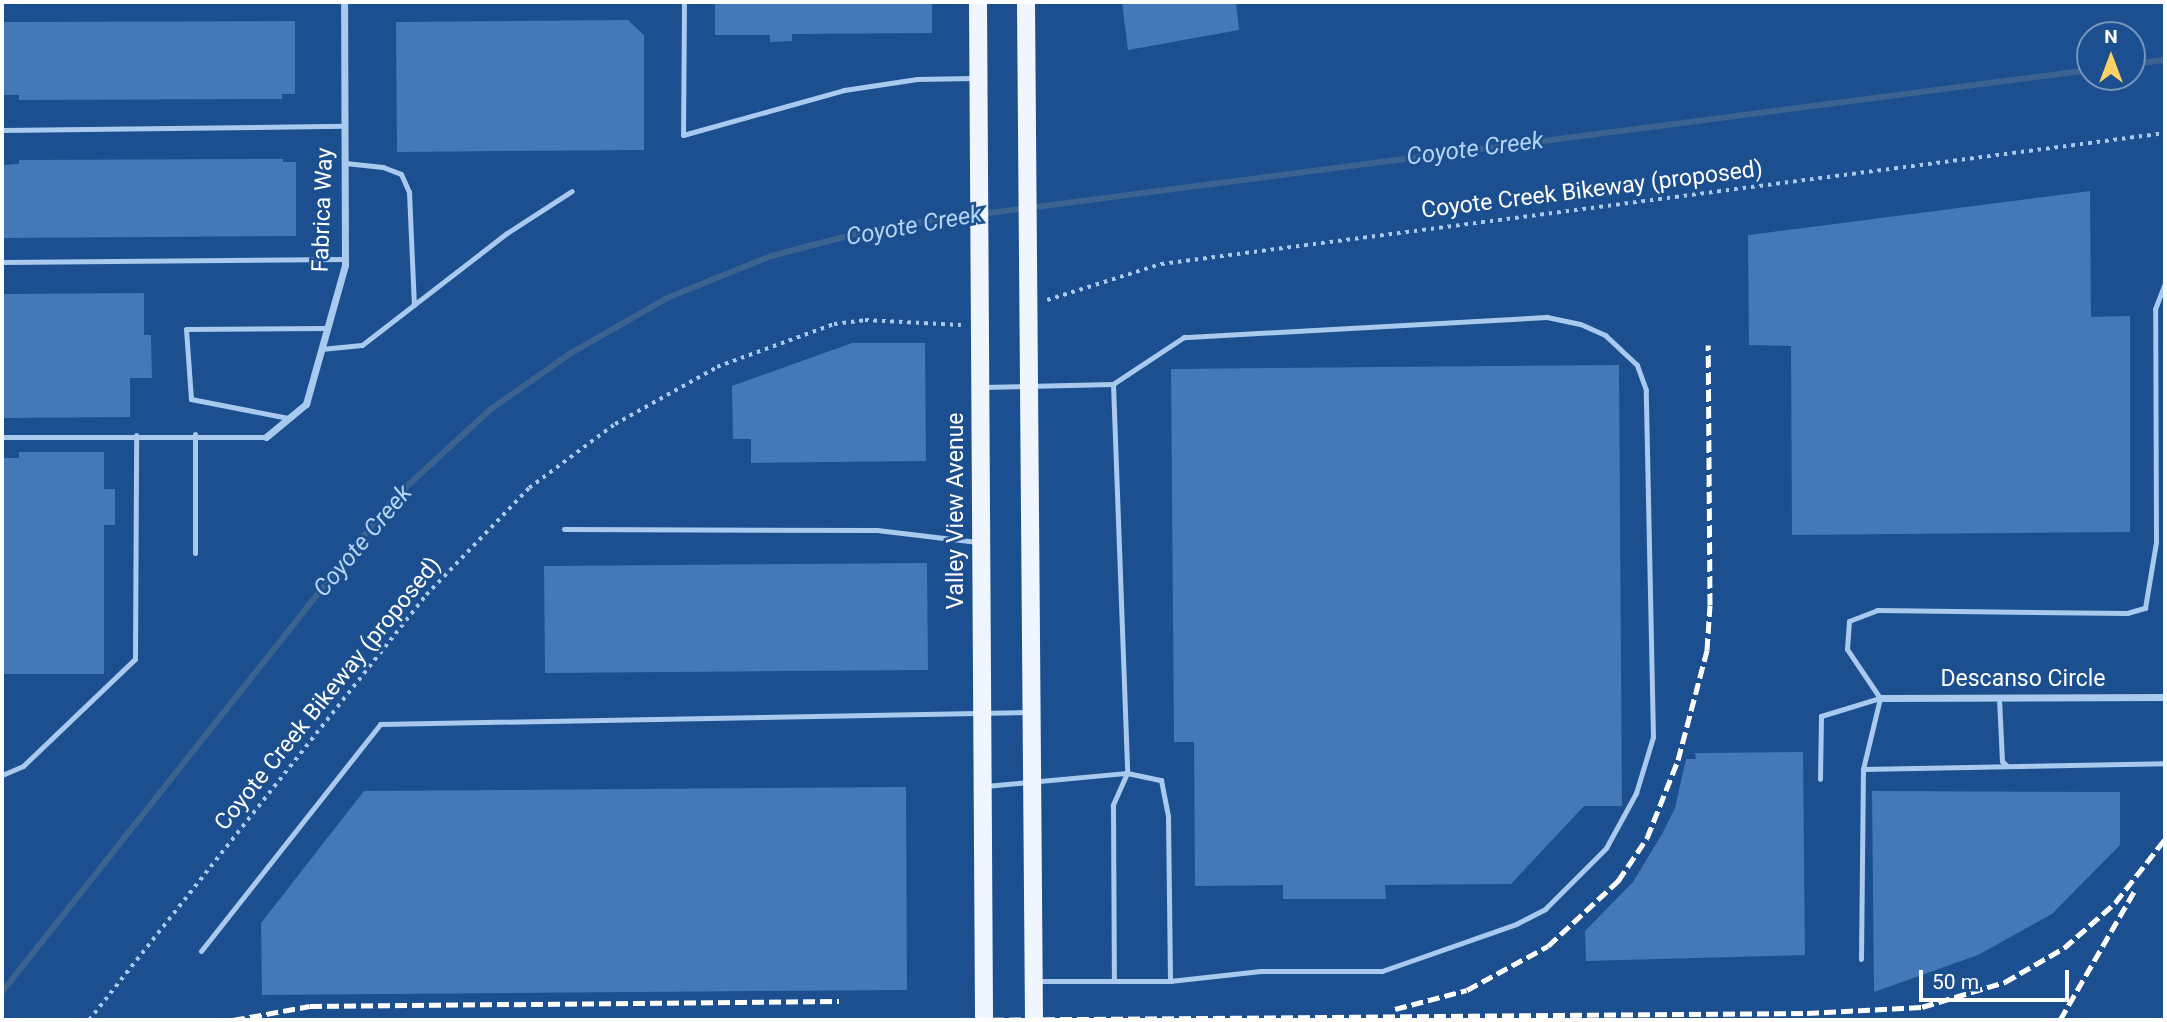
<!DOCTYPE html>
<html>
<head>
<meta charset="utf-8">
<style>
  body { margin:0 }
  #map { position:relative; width:2167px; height:1022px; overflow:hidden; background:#1b4f8f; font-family:Roboto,sans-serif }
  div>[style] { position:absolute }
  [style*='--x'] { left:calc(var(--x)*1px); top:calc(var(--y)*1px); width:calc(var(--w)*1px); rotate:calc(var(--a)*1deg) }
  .stream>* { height:6px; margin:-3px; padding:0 3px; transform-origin:3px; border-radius:3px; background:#3c6290 }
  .building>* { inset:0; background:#4478b7 }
  .path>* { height:3.5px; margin-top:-1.75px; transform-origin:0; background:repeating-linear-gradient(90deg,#a9c9ee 0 3.5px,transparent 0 8.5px) }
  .service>* { height:5px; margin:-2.5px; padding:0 2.5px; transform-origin:2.5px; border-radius:2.5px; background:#a9c9ee }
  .minor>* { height:7px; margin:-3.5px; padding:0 3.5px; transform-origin:3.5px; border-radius:3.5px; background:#a9c9ee }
  .primary>* { height:18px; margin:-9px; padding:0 9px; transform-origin:9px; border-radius:9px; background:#f0f6ff }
  .rail>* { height:5px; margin-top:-2.5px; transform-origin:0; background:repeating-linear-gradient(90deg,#fff 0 12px,transparent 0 17px) }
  span { translate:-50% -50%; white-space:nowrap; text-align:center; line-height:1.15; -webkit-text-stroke:5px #1b4f8f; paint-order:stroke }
  .street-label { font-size:23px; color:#fff }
  .water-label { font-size:24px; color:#b5d3f5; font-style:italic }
  .frame { position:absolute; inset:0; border:4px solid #fff; pointer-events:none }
  .north { position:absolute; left:2076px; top:21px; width:70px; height:70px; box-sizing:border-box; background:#1b4f8f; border:2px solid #7695bc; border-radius:50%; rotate:0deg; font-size:19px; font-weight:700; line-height:28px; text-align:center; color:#fff }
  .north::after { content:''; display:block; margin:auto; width:24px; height:32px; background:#ffd166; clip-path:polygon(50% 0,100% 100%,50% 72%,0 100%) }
  .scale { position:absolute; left:1919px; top:970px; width:150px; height:32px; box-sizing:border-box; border:4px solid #fff; border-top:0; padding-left:9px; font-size:21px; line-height:24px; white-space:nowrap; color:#fff; -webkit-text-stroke:5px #1b4f8f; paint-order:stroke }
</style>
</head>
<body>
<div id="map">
  <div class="stream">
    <i style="--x:2132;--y:64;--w:33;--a:-7"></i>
    <i style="--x:2;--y:992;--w:629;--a:-51.58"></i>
    <i style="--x:393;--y:499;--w:133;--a:-42.6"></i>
    <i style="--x:491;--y:409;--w:98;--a:-35"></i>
    <i style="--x:571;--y:353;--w:111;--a:-29.8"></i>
    <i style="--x:667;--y:298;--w:112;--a:-22"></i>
    <i style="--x:771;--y:256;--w:115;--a:-14.6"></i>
    <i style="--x:882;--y:227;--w:1218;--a:-7.41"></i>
  </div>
  <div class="building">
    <i style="clip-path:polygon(715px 2px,932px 2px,932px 33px,792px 34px,792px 41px,770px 42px,770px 35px,715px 35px)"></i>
    <i style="clip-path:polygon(1122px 2px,1236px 2px,1239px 30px,1128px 50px)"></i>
    <i style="clip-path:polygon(628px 20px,644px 35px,644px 150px,397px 152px,396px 22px)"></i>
    <i style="clip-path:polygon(295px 21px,295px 94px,282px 94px,282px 99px,19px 100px,19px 95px,2px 95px,2px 22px)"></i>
    <i style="clip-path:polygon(283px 159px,283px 162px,296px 162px,296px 236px,2px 238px,2px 165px,19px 164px,19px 160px)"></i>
    <i style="clip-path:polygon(2090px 191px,2091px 317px,2130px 316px,2130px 532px,1792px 535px,1791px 346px,1749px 345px,1748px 235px)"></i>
    <i style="clip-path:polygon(144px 293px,144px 335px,151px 335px,152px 378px,130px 378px,130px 417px,2px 418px,2px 294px)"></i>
    <i style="clip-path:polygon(852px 343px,925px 343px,926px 461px,751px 463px,751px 439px,733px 439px,732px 386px)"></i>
    <i style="clip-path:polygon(1619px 365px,1622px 806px,1584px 806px,1511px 884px,1385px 885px,1386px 899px,1283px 899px,1283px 885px,1195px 886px,1194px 742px,1174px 742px,1171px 369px)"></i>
    <i style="clip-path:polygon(19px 452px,104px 452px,104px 489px,115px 489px,115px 525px,104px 525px,104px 674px,2px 674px,2px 458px,19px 458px)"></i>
    <i style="clip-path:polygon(927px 563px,928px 670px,545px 673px,544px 566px)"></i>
    <i style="clip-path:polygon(1803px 752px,1805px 955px,1586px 961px,1585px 931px,1633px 882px,1662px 834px,1675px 808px,1686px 759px,1696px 759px,1695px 753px)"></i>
    <i style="clip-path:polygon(906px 787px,907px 990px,262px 995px,261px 923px,364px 791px)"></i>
    <i style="clip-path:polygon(1872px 791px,2120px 792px,2120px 845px,2052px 914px,1978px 955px,1874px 992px)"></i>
  </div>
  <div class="path">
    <i style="--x:1047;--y:300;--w:120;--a:-17.5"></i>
    <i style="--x:1161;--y:264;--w:1013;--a:-7.43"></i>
    <i style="--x:89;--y:1020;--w:542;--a:-51.59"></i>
    <i style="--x:426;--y:595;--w:149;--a:-46.1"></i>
    <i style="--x:529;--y:488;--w:107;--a:-36.7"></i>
    <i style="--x:615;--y:424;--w:117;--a:-29.2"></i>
    <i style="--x:717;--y:367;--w:125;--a:-20.2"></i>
    <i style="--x:834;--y:324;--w:31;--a:-7"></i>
    <i style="--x:865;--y:320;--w:96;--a:3"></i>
  </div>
  <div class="service">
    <i style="--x:684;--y:2;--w:133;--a:90.4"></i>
    <i style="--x:683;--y:135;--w:167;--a:-15.6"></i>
    <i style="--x:844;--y:90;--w:74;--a:-8.6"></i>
    <i style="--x:917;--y:79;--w:57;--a:-1"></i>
    <i style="--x:2;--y:130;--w:343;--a:-0.7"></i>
    <i style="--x:345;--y:163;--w:38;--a:6"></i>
    <i style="--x:383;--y:167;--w:19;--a:21"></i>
    <i style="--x:401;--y:174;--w:20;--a:66"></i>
    <i style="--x:409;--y:192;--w:113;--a:87.5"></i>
    <i style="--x:2;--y:262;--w:343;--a:-0.5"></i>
    <i style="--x:321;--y:349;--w:41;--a:-5.6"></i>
    <i style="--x:362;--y:345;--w:183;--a:-37.7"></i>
    <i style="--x:507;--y:233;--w:77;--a:-32.9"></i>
    <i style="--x:982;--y:387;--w:131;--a:-1.3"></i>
    <i style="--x:1113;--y:384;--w:389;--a:87.9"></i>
    <i style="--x:1127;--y:773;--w:35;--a:114"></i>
    <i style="--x:1113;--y:805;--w:174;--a:89.7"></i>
    <i style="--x:288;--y:418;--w:99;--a:-168.9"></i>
    <i style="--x:191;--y:399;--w:70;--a:-94.1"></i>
    <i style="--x:186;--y:329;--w:141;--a:-0.4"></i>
    <i style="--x:195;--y:434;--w:119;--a:90"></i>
    <i style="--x:2;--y:437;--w:264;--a:0"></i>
    <i style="--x:564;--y:529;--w:313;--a:0.2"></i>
    <i style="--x:877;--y:530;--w:101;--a:6.8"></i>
    <i style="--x:1999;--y:698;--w:63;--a:87.3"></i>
    <i style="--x:2002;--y:761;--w:7;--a:45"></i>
    <i style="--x:1863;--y:769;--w:302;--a:-1.1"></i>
    <i style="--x:2;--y:775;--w:23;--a:-23"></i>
    <i style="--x:23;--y:766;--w:155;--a:-43.7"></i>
    <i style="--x:135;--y:659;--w:224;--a:-89.7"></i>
    <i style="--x:1820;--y:779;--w:63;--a:-89.1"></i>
    <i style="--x:1821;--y:716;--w:62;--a:-17"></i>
    <i style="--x:986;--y:786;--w:142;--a:-5.3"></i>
    <i style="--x:1127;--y:773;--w:35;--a:12"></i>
    <i style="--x:1161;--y:780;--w:37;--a:79"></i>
    <i style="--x:1168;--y:816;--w:165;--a:89.3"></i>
    <i style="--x:201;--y:951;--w:289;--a:-51.7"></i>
    <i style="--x:380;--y:724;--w:648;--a:-1.06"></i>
    <i style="--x:1861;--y:959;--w:190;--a:-89.4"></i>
    <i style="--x:1863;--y:769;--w:73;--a:-76.5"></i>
    <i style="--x:1880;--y:698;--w:59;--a:-124"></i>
    <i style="--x:1847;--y:649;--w:28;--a:-86"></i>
    <i style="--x:1849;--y:621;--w:30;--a:-21"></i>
    <i style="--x:1877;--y:610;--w:250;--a:0.7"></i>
    <i style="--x:2127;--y:613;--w:19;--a:-16"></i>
    <i style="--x:2145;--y:608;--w:67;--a:-80.5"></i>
    <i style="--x:2156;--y:542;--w:233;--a:-90.2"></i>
    <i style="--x:2155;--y:309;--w:28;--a:-69"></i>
    <i style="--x:1037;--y:981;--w:133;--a:0"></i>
    <i style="--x:1170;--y:981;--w:91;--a:-6.3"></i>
    <i style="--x:1260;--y:971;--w:122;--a:0"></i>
    <i style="--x:1382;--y:971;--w:142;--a:-19.3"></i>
    <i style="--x:1516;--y:924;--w:33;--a:-27"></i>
    <i style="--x:1545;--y:909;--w:86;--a:-45"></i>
    <i style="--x:1606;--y:848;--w:63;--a:-61.4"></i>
    <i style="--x:1636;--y:793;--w:59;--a:-73.1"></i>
    <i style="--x:1653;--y:737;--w:347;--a:-91.2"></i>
    <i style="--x:1646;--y:390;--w:27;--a:-110"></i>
    <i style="--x:1637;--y:365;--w:44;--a:-136.8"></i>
    <i style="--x:1605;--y:335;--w:27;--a:-156"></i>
    <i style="--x:1580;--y:324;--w:35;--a:-168"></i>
    <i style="--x:1546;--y:317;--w:363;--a:176.8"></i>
    <i style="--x:1184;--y:337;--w:85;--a:146.5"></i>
  </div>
  <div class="minor">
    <i style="--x:266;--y:437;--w:52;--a:-39.5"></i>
    <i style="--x:306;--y:404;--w:144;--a:-74.3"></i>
    <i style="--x:345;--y:265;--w:263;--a:-90.2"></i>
    <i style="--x:1880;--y:698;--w:285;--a:-0.2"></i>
  </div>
  <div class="primary">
    <i style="--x:978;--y:2;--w:1018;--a:89.66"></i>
    <i style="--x:1026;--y:2;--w:1018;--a:89.55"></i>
  </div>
  <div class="rail">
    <i style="--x:1395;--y:1009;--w:74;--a:-14.8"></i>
    <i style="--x:1467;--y:990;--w:92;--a:-28.5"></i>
    <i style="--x:1548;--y:946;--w:96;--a:-42.9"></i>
    <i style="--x:1618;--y:881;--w:52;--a:-56"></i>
    <i style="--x:1647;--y:838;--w:84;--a:-68.3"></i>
    <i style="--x:1678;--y:760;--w:114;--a:-75.2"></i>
    <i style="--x:1707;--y:650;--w:45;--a:-86.2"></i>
    <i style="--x:1710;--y:605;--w:260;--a:-90.4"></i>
    <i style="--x:233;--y:1020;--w:78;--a:-10.3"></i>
    <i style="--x:310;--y:1006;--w:529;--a:-0.54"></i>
    <i style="--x:958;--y:1020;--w:849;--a:-0.47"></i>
    <i style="--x:1807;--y:1013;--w:115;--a:-3"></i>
    <i style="--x:1922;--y:1007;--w:87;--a:-16.8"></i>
    <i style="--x:2005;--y:982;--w:68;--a:-30"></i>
    <i style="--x:2064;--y:948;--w:68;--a:-41.4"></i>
    <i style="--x:2115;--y:903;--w:81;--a:-52"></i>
    <i style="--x:2060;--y:1020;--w:148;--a:-60"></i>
  </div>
  <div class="street-label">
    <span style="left:1592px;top:190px;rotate:-7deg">Coyote Creek Bikeway (proposed)</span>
    <span style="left:323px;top:210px;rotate:-88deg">Fabrica Way</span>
    <span style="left:956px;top:511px;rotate:-90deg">Valley View Avenue</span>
    <span style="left:2023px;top:679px">Descanso Circle</span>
    <span style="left:328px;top:694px;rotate:-51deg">Coyote Creek Bikeway (proposed)</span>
  </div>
  <div class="water-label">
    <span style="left:1475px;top:149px;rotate:-7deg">Coyote Creek</span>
    <span style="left:914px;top:226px;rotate:-10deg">Coyote Creek</span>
    <span style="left:363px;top:541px;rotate:-50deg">Coyote Creek</span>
  </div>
  <div class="frame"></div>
  <div class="north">N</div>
  <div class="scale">50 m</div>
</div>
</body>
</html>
